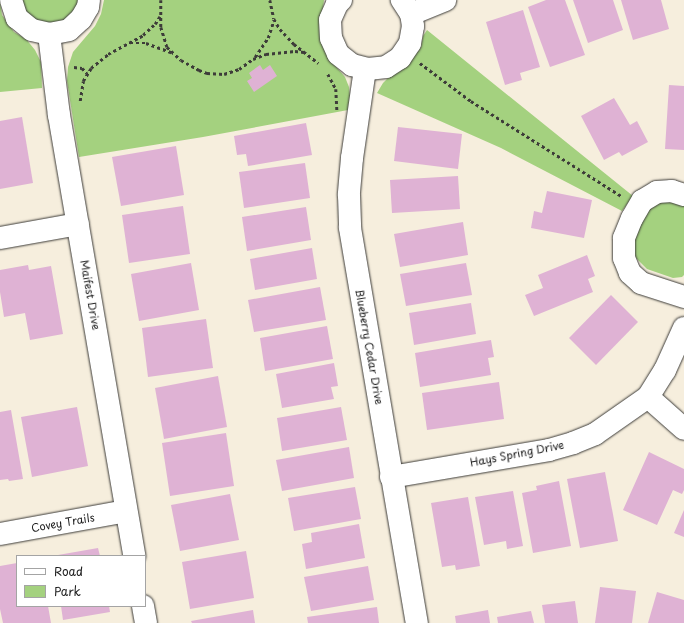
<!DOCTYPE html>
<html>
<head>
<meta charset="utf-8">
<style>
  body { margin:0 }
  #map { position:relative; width:684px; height:623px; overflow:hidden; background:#f6eedd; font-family:"Playpen Sans",sans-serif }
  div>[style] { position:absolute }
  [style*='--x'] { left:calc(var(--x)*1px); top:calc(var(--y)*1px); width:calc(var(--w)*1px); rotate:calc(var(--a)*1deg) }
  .green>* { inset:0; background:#a4d17f }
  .building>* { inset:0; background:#dfb2d4 }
  .path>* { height:2.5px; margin-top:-1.25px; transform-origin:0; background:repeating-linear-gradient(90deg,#3d3c39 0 3px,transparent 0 6px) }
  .roads { filter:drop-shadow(0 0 1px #3d3c39) drop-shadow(0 0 1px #3d3c39) }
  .minor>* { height:22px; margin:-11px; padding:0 11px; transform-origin:11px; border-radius:11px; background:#fff }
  span { translate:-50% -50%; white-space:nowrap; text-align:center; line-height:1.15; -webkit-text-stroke:4px #fff; paint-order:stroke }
  .street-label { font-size:11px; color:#1c1c1c }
  .legend { position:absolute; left:16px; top:555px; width:130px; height:52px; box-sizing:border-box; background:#fff; border:1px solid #a4a4a4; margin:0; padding:5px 7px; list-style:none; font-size:12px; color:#1c1c1c }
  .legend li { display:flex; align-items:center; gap:8px; height:20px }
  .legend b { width:20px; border:1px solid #a4a4a4 }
</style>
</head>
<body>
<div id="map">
  <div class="green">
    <i style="clip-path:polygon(22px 0,79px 0,73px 13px,63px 21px,49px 24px,36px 21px,26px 12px)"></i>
    <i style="clip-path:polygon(104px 0,324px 0,321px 25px,332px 62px,345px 77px,349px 87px,350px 96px,348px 110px,203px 137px,79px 157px,67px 81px,68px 67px,73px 52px,95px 26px,101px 14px)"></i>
    <i style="clip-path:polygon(0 2px,2px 15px,14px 32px,26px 39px,35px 50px,41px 62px,42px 88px,0 92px)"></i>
    <i style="clip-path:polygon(427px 30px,633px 196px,622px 211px,501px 148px,377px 93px,383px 83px,391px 75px,412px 59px,421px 47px,423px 36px)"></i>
    <i style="clip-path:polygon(672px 200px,684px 204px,684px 275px,682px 277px,673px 278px,647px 269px,636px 258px,633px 245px,643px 213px,660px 201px)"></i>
  </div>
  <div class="building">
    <i style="clip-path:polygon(546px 0,565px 0,585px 55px,550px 67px,528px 7px)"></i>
    <i style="clip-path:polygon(573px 0,613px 0,623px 30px,588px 43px)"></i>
    <i style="clip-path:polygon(621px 0,661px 0,669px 29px,633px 40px)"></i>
    <i style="clip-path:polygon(523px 10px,540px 67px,520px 73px,522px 80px,505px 85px,486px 22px)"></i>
    <i style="clip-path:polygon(260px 65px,263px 70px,270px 65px,277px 76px,254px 92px,247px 81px,252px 78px,249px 73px)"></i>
    <i style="clip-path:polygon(669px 85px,684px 86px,684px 150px,665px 149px)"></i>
    <i style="clip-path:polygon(614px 98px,630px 125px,637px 121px,648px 142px,622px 156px,619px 152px,604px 160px,581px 116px)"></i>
    <i style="clip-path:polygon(22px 117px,33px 183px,0 189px,0 121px)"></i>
    <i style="clip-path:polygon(306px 123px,312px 155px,248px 166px,246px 154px,237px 155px,234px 136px)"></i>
    <i style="clip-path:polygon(398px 127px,462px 134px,458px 169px,394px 161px)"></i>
    <i style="clip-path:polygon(176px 146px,184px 195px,121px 206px,112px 157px)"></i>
    <i style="clip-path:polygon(305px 163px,310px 198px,244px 208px,239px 172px)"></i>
    <i style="clip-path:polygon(458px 176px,460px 209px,392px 213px,390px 180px)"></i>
    <i style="clip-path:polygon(547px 191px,592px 200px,584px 238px,531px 228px,534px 211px,542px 213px)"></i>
    <i style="clip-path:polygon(183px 206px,190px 254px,129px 263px,122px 215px)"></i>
    <i style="clip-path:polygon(306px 207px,311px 240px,247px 251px,242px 217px)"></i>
    <i style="clip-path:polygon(463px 222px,468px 255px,400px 267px,394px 234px)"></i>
    <i style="clip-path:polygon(312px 248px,317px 279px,255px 290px,250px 259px)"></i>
    <i style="clip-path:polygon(587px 255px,595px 276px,588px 279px,593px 292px,534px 316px,525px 295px,543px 288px,538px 275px)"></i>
    <i style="clip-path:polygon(191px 263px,199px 310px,139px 321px,131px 274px)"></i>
    <i style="clip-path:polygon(466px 263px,472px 295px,406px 306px,400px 274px)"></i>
    <i style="clip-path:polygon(28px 265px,29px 270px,51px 266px,63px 334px,30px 340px,25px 313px,4px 317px,0 292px,0 270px)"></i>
    <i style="clip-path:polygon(320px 287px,326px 320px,254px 332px,248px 300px)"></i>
    <i style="clip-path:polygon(611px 295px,638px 322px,596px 365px,569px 338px)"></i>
    <i style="clip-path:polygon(471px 303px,476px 334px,414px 345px,409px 313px)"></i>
    <i style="clip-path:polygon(206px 319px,213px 368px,148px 377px,142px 328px)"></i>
    <i style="clip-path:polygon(327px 326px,333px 359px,265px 371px,260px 338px)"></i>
    <i style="clip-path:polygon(491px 340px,494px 357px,488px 358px,491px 375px,420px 387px,415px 353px)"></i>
    <i style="clip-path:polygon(334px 363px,338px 386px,331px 387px,334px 399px,282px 408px,276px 374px)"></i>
    <i style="clip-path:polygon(218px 376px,227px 427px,164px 439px,155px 388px)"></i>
    <i style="clip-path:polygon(499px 382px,504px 419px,427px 430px,422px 393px)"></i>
    <i style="clip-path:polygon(77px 407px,88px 466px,32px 477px,21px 417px)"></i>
    <i style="clip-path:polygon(341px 407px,347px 440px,282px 451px,277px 418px)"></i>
    <i style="clip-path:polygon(11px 410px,23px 479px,9px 481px,8px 479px,0 480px,0 412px)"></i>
    <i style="clip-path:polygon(226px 433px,234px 486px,170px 496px,162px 443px)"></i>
    <i style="clip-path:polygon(349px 447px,354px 478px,282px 491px,276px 460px)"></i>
    <i style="clip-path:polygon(649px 452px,684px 469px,684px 490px,682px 494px,673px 490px,657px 525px,623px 510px)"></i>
    <i style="clip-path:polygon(605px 472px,618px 541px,580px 548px,567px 479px)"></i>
    <i style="clip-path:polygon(559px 481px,571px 546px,533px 553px,522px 493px,537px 490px,536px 486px)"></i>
    <i style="clip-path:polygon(355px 487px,361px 519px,294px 531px,288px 498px)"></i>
    <i style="clip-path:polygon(513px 491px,523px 546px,507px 549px,506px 541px,484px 545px,475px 497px)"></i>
    <i style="clip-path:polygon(230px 494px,239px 540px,180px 551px,171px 505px)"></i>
    <i style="clip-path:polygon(468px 497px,480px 566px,456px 570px,455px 565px,442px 567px,431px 503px)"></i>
    <i style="clip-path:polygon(684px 510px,684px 537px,674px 533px)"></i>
    <i style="clip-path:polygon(359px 524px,365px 558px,306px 569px,302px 544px,312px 542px,311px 533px)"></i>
    <i style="clip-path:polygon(98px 548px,100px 556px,58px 556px,58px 555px)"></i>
    <i style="clip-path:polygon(246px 551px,254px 598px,190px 609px,182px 562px)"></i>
    <i style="clip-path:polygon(17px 563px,17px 606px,48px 606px,51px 623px,3px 623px,0 609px,0 566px)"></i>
    <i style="clip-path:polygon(368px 566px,374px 600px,311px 611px,304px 577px)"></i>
    <i style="clip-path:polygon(600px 587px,636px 591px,632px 623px,595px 623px)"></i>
    <i style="clip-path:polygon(657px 592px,684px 600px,684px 623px,648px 623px)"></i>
    <i style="clip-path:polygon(575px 601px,578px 623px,545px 623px,542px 605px)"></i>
    <i style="clip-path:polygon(61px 606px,109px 606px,110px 612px,63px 620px)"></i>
    <i style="clip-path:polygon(377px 607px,379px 623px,308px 623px,307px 617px)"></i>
    <i style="clip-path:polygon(253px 610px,255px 623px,192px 623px,191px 621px)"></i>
    <i style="clip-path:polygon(488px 610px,490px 623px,456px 623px,455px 616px)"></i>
    <i style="clip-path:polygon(531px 611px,534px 623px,498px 623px,497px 617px)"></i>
  </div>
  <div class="path">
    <i style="--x:161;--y:0;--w:27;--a:90"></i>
    <i style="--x:161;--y:27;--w:21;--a:73"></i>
    <i style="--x:167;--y:47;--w:19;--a:43"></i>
    <i style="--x:181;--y:60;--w:21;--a:29"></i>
    <i style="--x:199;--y:70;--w:9;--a:21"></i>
    <i style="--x:207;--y:73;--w:17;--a:3"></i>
    <i style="--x:224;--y:74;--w:16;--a:-18"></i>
    <i style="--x:239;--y:69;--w:17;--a:-36"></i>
    <i style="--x:253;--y:59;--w:14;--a:-21"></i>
    <i style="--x:266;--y:54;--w:29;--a:-6"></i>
    <i style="--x:295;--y:51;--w:9;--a:6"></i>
    <i style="--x:270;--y:0;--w:19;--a:78"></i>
    <i style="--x:274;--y:19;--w:12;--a:59"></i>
    <i style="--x:280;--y:29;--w:21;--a:47"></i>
    <i style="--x:294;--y:44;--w:31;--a:38"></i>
    <i style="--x:130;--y:43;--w:16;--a:0"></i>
    <i style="--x:146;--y:43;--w:27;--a:20"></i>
    <i style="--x:255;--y:57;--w:23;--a:-56"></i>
    <i style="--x:268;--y:38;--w:19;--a:-72"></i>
    <i style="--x:420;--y:63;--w:64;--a:36.7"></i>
    <i style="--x:471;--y:101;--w:178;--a:32.3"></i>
    <i style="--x:74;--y:67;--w:8;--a:7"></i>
    <i style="--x:82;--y:68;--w:7;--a:45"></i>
    <i style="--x:328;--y:74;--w:17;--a:62"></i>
    <i style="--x:336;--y:89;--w:22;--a:87"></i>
    <i style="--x:80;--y:101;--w:20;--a:-81"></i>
    <i style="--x:83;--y:81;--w:15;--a:-58"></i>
    <i style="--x:91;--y:68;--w:22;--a:-39"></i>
    <i style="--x:108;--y:54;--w:40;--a:-28"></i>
    <i style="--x:143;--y:35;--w:16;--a:-43"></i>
    <i style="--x:155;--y:24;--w:9;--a:-58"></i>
  </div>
  <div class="roads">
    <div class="minor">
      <i style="--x:11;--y:0;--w:19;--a:72"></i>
      <i style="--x:17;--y:18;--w:19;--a:39"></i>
      <i style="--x:32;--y:30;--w:17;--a:13"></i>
      <i style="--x:49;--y:34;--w:20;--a:-11"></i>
      <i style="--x:69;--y:30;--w:16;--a:-43"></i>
      <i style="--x:81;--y:19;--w:14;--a:-60"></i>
      <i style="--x:88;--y:7;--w:7;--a:-82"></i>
      <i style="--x:341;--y:0;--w:6;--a:135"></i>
      <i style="--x:337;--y:4;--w:17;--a:114"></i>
      <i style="--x:330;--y:20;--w:18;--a:87"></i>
      <i style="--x:331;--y:38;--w:17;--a:66"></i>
      <i style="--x:338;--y:54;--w:18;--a:38"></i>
      <i style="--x:352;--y:65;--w:16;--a:14"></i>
      <i style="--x:368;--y:69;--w:18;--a:-6"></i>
      <i style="--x:386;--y:67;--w:17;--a:-33"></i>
      <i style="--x:400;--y:58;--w:18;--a:-56"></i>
      <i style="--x:410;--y:43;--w:17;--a:-80"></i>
      <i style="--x:413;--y:26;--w:12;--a:-99"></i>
      <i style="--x:411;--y:14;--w:17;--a:-123"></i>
      <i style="--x:411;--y:14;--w:37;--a:-22"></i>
      <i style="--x:49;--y:34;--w:82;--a:83"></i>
      <i style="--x:59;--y:115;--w:447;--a:80.3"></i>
      <i style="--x:365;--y:69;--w:90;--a:98.3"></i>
      <i style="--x:352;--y:158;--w:37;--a:95"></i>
      <i style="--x:349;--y:195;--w:33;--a:88"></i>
      <i style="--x:350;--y:228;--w:401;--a:80.4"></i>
      <i style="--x:684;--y:195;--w:13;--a:-162"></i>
      <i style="--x:672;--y:191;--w:15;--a:176"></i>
      <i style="--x:657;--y:192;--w:17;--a:149"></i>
      <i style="--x:642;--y:201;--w:20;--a:120"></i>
      <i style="--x:632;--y:218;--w:22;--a:112"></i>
      <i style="--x:624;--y:238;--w:20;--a:90"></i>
      <i style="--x:624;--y:258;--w:16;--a:68"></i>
      <i style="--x:630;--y:273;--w:15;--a:42"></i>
      <i style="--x:641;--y:283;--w:45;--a:18"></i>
      <i style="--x:0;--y:238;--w:79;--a:-10.2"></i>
      <i style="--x:648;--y:397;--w:48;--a:41.6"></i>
      <i style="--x:391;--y:477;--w:160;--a:-9.7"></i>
      <i style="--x:549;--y:450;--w:25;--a:-16"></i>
      <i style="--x:573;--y:443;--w:24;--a:-22"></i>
      <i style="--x:595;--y:434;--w:65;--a:-34.9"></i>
      <i style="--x:648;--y:397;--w:32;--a:-58"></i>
      <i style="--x:665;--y:370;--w:46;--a:-65.7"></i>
      <i style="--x:0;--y:534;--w:128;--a:-10.3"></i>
      <i style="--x:143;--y:606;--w:17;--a:80"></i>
    </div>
  </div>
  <div class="street-label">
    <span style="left:90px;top:295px;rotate:80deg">Maifest Drive</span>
    <span style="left:369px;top:347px;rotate:80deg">Blueberry Cedar Drive</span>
    <span style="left:517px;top:454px;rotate:-11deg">Hays Spring Drive</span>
    <span style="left:63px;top:523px;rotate:-10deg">Covey Trails</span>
  </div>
  <ul class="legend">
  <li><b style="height:5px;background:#fff"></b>Road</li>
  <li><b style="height:11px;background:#a4d17f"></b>Park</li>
  </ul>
</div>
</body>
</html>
